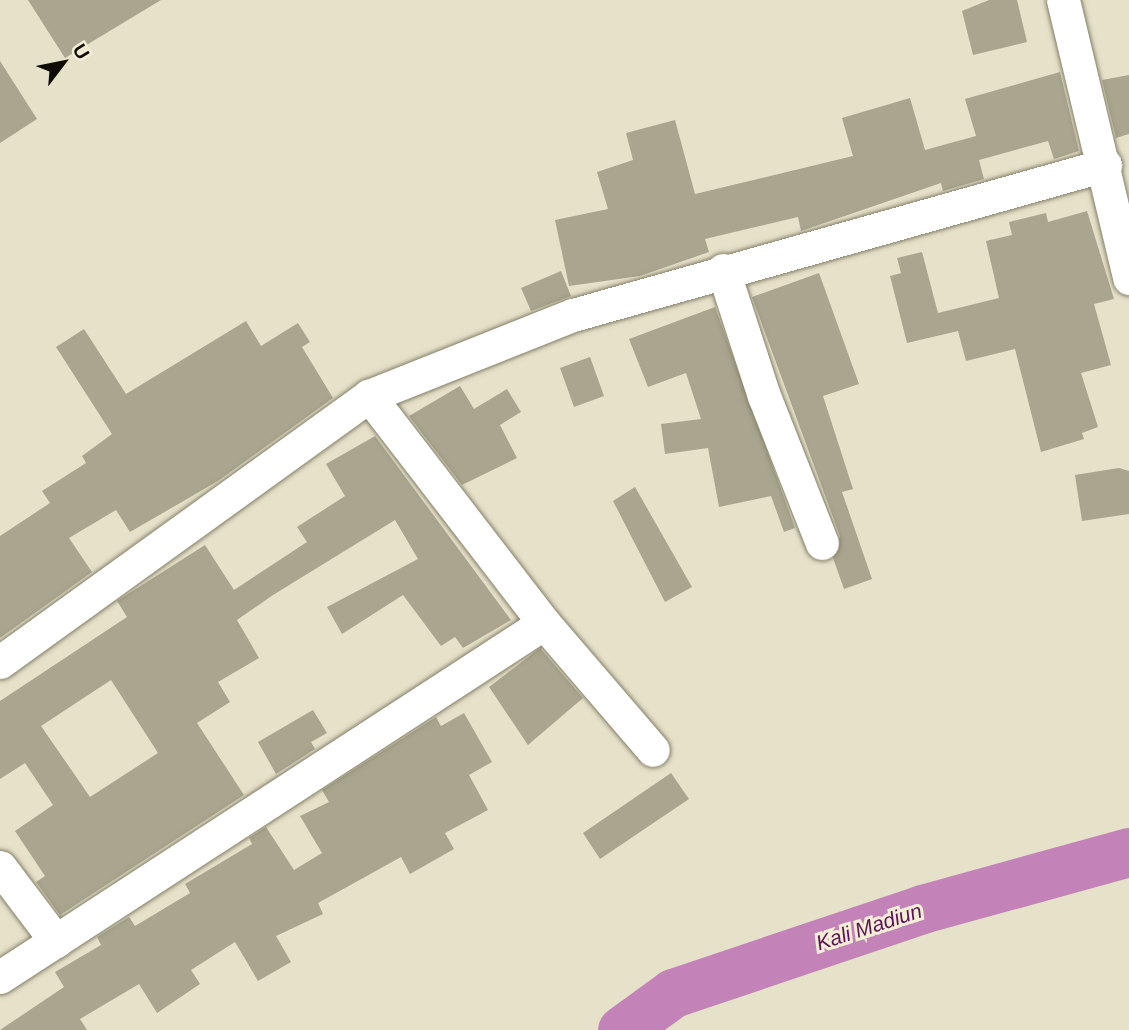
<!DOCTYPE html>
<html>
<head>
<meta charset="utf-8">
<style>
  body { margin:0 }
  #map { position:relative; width:1129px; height:1030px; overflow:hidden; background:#e6e1c9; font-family:Helvetica,sans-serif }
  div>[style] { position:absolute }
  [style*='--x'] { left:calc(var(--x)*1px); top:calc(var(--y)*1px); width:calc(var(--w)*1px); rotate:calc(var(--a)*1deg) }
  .river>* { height:49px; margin:-24.5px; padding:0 24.5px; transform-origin:24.5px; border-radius:24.5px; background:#c383b9 }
  .building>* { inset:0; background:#a9a58e }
  .roads { filter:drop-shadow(0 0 2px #837f68) drop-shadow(0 0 2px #837f68) }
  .minor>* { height:33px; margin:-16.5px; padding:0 16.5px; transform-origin:16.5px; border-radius:16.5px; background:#fff }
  span { translate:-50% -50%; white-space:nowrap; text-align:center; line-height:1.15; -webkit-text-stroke:6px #f3eed6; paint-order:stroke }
  .water-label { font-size:21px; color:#601359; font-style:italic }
  .north { position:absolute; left:28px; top:28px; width:70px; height:70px; -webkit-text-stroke:5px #f3eed6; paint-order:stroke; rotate:58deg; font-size:19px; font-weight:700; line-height:28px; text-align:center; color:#0e0c05 }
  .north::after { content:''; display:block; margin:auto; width:24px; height:32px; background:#0e0c05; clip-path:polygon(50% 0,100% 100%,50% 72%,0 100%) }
</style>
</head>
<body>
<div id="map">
  <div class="river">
    <i style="--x:622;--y:1030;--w:63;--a:-36"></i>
    <i style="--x:673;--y:993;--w:263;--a:-18.6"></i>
    <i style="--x:922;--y:909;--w:215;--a:-15.4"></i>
  </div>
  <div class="building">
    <i style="clip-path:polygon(28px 0,161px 0,65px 58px)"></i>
    <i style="clip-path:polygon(989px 0,1017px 0,1027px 42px,973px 55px,962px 11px)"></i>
    <i style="clip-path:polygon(0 61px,37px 119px,0 143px)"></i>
    <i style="clip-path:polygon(1060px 72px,1079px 151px,1054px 159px,1048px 141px,979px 160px,984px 179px,943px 191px,941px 183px,801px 231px,798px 217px,705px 239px,709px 252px,640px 276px,569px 286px,555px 220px,608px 209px,597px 172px,633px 160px,626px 133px,675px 120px,695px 194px,853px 156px,842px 118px,910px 98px,925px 150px,976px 136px,965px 99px)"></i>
    <i style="clip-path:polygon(1129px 75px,1129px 134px,1116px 138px,1102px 80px)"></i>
    <i style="clip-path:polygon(1087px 211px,1114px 299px,1094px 304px,1111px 365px,1081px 373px,1098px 427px,1082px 433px,1084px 439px,1041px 452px,1015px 349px,966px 361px,958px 331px,907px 343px,890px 276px,901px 273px,897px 258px,922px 252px,938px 313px,999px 298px,986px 241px,1012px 235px,1009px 222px,1046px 213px,1048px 222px)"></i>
    <i style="clip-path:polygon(561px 271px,571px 296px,531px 311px,521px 288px)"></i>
    <i style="clip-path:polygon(819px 273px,859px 384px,823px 396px,853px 489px,842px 492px,872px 579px,844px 589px,833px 558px,840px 536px,752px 297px)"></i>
    <i style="clip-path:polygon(715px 307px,795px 528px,784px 532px,771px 496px,719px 507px,708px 448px,665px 454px,661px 424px,701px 419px,686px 373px,648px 387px,629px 339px)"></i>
    <i style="clip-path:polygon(246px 321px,261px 346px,298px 323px,310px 342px,302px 347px,333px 398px,218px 481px,130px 532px,116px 510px,69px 538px,92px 572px,0 638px,0 536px,50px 503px,42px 491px,86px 463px,82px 456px,112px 434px,56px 347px,84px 329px,126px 394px)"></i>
    <i style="clip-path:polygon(590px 357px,604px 396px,574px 407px,560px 368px)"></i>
    <i style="clip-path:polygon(460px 386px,474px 409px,507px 389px,521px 412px,500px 425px,517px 458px,462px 485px,409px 416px)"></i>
    <i style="clip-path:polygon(evenodd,375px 436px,511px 620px,463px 648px,455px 637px,441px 646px,403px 595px,342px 634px,327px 607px,418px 559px,395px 520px,273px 595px,237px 620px,259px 658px,218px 682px,230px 702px,197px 723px,244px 795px,60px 915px,36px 882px,45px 876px,15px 831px,53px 805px,25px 763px,0 779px,0 701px,127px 617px,117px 601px,205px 545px,234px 590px,307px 542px,297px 527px,345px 496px,326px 464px,375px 436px,111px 680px,158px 753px,90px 797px,41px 726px,111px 680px)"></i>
    <i style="clip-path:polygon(1119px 468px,1129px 471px,1129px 514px,1082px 521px,1075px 475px)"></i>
    <i style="clip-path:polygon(635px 487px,692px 587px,665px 602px,613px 501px)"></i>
    <i style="clip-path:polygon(540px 648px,583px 698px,528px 745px,489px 687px)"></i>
    <i style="clip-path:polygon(313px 710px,327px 733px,311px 742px,315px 749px,276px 774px,258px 742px)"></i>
    <i style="clip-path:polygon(464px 713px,492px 762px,469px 775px,488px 810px,445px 833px,454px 849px,410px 874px,401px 857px,318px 903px,323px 914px,276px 936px,291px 962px,258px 981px,235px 942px,191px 970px,200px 984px,157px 1013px,139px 984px,80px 1019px,87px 1030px,0 1030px,64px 987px,55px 972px,101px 945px,97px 937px,129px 917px,135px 926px,190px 893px,185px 884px,252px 844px,249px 838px,266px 827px,294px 870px,322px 853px,300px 816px,329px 802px,322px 790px,436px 717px,441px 726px)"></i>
    <i style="clip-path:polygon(671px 773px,689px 799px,600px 859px,583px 833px)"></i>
  </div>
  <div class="roads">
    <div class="minor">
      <i style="--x:1063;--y:0;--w:286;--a:76.6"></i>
      <i style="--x:723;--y:270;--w:133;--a:72"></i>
      <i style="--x:764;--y:396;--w:158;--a:68.5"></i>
      <i style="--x:544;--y:623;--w:167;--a:49.4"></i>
      <i style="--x:0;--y:662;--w:455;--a:-35.8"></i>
      <i style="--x:369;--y:396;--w:219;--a:-21.7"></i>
      <i style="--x:573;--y:315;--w:553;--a:-15.75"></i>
      <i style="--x:0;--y:867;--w:93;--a:52.9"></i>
      <i style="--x:0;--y:977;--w:649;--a:-33.05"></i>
      <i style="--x:544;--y:623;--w:287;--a:-127.6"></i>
    </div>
  </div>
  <div class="water-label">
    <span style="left:869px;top:927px;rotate:-18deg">Kali Madiun</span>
  </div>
  <div class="north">U</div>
</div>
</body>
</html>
